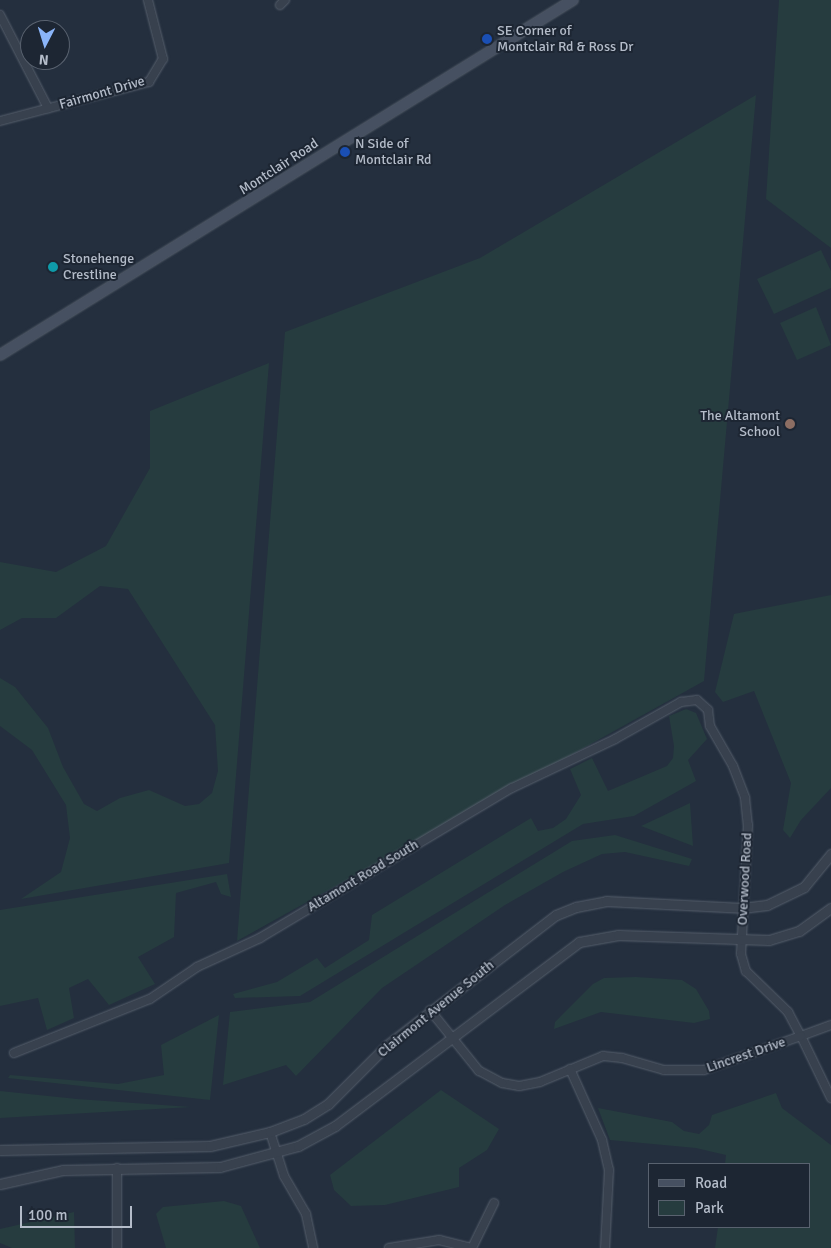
<!DOCTYPE html>
<html>
<head>
<meta charset="utf-8">
<style>
  body { margin:0 }
  #map { position:relative; width:831px; height:1248px; overflow:hidden; background:#242f3e; font-family:Signika,sans-serif }
  div>[style] { position:absolute }
  [style*='--x'] { left:calc(var(--x)*1px); top:calc(var(--y)*1px); width:calc(var(--w)*1px); rotate:calc(var(--a)*1deg) }
  .green>* { inset:0; background:#263c3f }
  .roads { filter:drop-shadow(0 0 1px #565f6c) drop-shadow(0 0 1px #565f6c) }
  .minor>* { height:8px; margin:-4px; padding:0 4px; transform-origin:4px; border-radius:4px; background:#38414e }
  .tertiary>* { height:9px; margin:-4.5px; padding:0 4.5px; transform-origin:4.5px; border-radius:4.5px; background:#38414e }
  .secondary>* { height:10px; margin:-5px; padding:0 5px; transform-origin:5px; border-radius:5px; background:#465061 }
  .dots>* { width:14px; height:14px; translate:-50% -50%; box-sizing:border-box; border:2px solid #1d2633; border-radius:50% }
  span { translate:-50% -50%; white-space:nowrap; text-align:center; line-height:1.15; -webkit-text-stroke:4px #1d2633; paint-order:stroke }
  .poi-label { font-size:14px; color:#b4bcc9 }
  .left { translate:0 -50%; text-align:left }
  .right { translate:-100% -50%; text-align:right }
  .street-label { font-size:14px; color:#b4bcc9 }
  .legend { position:absolute; left:648px; top:1163px; width:162px; height:65px; box-sizing:border-box; background:#1d2633; border:1px solid #59626f; margin:0; padding:6px 9px; list-style:none; font-size:15px; color:#b4bcc9 }
  .legend li { display:flex; align-items:center; gap:10px; height:25px }
  .legend b { width:25px; border:1px solid #59626f }
  .north { position:absolute; left:20px; top:20px; width:50px; height:50px; box-sizing:border-box; background:#1d2633; border:1px solid #59626f; border-radius:50%; rotate:185deg; font-size:14px; font-weight:700; line-height:20px; text-align:center; color:#b4bcc9 }
  .north::after { content:''; display:block; margin:auto; width:18px; height:22px; background:#8ab4f8; clip-path:polygon(50% 0,100% 100%,50% 72%,0 100%) }
  .scale { position:absolute; left:20px; top:1206px; width:112px; height:22px; box-sizing:border-box; border:2px solid #b4bcc9; border-top:0; padding-left:6px; font-size:15px; line-height:18px; white-space:nowrap; color:#b4bcc9; -webkit-text-stroke:4px #1d2633; paint-order:stroke }
</style>
</head>
<body>
<div id="map">
  <div class="green">
    <i style="clip-path:polygon(779px 0,831px 0,831px 248px,766px 199px)"></i>
    <i style="clip-path:polygon(756px 95px,704px 681px,237px 941px,285px 332px,480px 258px)"></i>
    <i style="clip-path:polygon(821px 250px,831px 271px,831px 288px,774px 314px,757px 279px)"></i>
    <i style="clip-path:polygon(816px 307px,831px 345px,797px 360px,780px 323px)"></i>
    <i style="clip-path:polygon(269px 363px,229px 863px,21px 899px,61px 872px,70px 838px,66px 805px,32px 750px,0 726px,0 678px,15px 687px,48px 728px,63px 767px,84px 804px,97px 811px,120px 798px,149px 790px,185px 806px,199px 804px,212px 793px,218px 771px,215px 725px,128px 589px,100px 586px,56px 618px,22px 618px,0 630px,0 562px,56px 572px,106px 546px,150px 468px,150px 411px)"></i>
    <i style="clip-path:polygon(831px 595px,831px 788px,801px 820px,790px 838px,783px 830px,791px 783px,754px 691px,723px 702px,715px 692px,734px 614px)"></i>
    <i style="clip-path:polygon(686px 709px,696px 713px,707px 739px,688px 760px,696px 781px,634px 816px,583px 824px,300px 996px,235px 998px,233px 994px,277px 982px,317px 958px,325px 968px,369px 940px,372px 915px,531px 818px,538px 831px,553px 828px,566px 819px,581px 795px,570px 769px,592px 758px,608px 791px,667px 766px,673px 758px,674px 746px,669px 716px)"></i>
    <i style="clip-path:polygon(690px 803px,693px 846px,641px 826px)"></i>
    <i style="clip-path:polygon(615px 835px,692px 859px,689px 866px,625px 852px,602px 854px,563px 872px,505px 905px,382px 988px,296px 1076px,286px 1065px,223px 1085px,230px 1012px,310px 1002px,572px 841px)"></i>
    <i style="clip-path:polygon(227px 874px,231px 897px,221px 894px,216px 882px,176px 893px,174px 937px,138px 957px,155px 984px,109px 1005px,88px 979px,69px 988px,74px 1018px,47px 1030px,38px 998px,0 1006px,0 910px)"></i>
    <i style="clip-path:polygon(636px 977px,682px 980px,696px 989px,709px 1011px,710px 1019px,694px 1023px,601px 1012px,554px 1029px,555px 1022px,593px 984px,604px 978px)"></i>
    <i style="clip-path:polygon(219px 1015px,210px 1100px,8px 1078px,10px 1075px,118px 1084px,164px 1075px,161px 1045px)"></i>
    <i style="clip-path:polygon(441px 1090px,499px 1129px,487px 1150px,459px 1168px,459px 1187px,385px 1205px,351px 1206px,334px 1190px,330px 1175px)"></i>
    <i style="clip-path:polygon(0 1091px,77px 1099px,191px 1107px,0 1118px)"></i>
    <i style="clip-path:polygon(776px 1093px,782px 1108px,831px 1145px,831px 1248px,715px 1248px,718px 1227px,810px 1227px,810px 1164px,725px 1164px,726px 1155px,696px 1148px,610px 1140px,598px 1108px,672px 1122px,684px 1131px,699px 1134px,709px 1125px,712px 1115px)"></i>
    <i style="clip-path:polygon(224px 1201px,241px 1206px,260px 1248px,166px 1248px,156px 1214px,163px 1207px)"></i>
    <i style="clip-path:polygon(74px 1212px,75px 1248px,12px 1248px,0 1243px,0 1229px)"></i>
  </div>
  <div class="roads">
    <div class="minor">
      <i style="--x:280;--y:5;--w:7;--a:-45"></i>
      <i style="--x:0;--y:15;--w:105;--a:62.7"></i>
      <i style="--x:0;--y:121;--w:154;--a:-14.7"></i>
      <i style="--x:149;--y:82;--w:27;--a:-59"></i>
      <i style="--x:163;--y:59;--w:61;--a:-104.3"></i>
      <i style="--x:831;--y:1025;--w:32;--a:160"></i>
      <i style="--x:801;--y:1036;--w:69;--a:64.2"></i>
      <i style="--x:14;--y:1053;--w:146;--a:-21.7"></i>
      <i style="--x:150;--y:999;--w:57;--a:-34.2"></i>
      <i style="--x:197;--y:967;--w:69;--a:-24.7"></i>
      <i style="--x:260;--y:938;--w:293;--a:-30.8"></i>
      <i style="--x:512;--y:788;--w:114;--a:-25.4"></i>
      <i style="--x:615;--y:739;--w:76;--a:-29.3"></i>
      <i style="--x:681;--y:702;--w:16;--a:-7"></i>
      <i style="--x:697;--y:700;--w:15;--a:42"></i>
      <i style="--x:708;--y:710;--w:16;--a:83"></i>
      <i style="--x:710;--y:726;--w:46;--a:60.1"></i>
      <i style="--x:733;--y:766;--w:34;--a:69"></i>
      <i style="--x:745;--y:798;--w:27;--a:84"></i>
      <i style="--x:748;--y:825;--w:129;--a:93.1"></i>
      <i style="--x:741;--y:954;--w:18;--a:74"></i>
      <i style="--x:746;--y:971;--w:59;--a:44.3"></i>
      <i style="--x:788;--y:1012;--w:27;--a:62"></i>
      <i style="--x:801;--y:1036;--w:103;--a:160.7"></i>
      <i style="--x:704;--y:1070;--w:40;--a:180"></i>
      <i style="--x:664;--y:1070;--w:44;--a:-164.1"></i>
      <i style="--x:622;--y:1058;--w:19;--a:-174"></i>
      <i style="--x:603;--y:1056;--w:68;--a:157.6"></i>
      <i style="--x:540;--y:1082;--w:21;--a:169"></i>
      <i style="--x:519;--y:1086;--w:17;--a:-170"></i>
      <i style="--x:502;--y:1083;--w:26;--a:-152"></i>
      <i style="--x:479;--y:1071;--w:78;--a:-128.8"></i>
      <i style="--x:570;--y:1069;--w:78;--a:65.7"></i>
      <i style="--x:602;--y:1140;--w:31;--a:77"></i>
      <i style="--x:609;--y:1170;--w:78;--a:92.9"></i>
      <i style="--x:270;--y:1132;--w:46;--a:72.3"></i>
      <i style="--x:284;--y:1176;--w:44;--a:59.9"></i>
      <i style="--x:306;--y:1214;--w:35;--a:78"></i>
      <i style="--x:117;--y:1248;--w:80;--a:-90"></i>
      <i style="--x:389;--y:1248;--w:51;--a:-9.1"></i>
      <i style="--x:439;--y:1240;--w:32;--a:14"></i>
      <i style="--x:472;--y:1248;--w:50;--a:-63.9"></i>
    </div>
    <div class="tertiary">
      <i style="--x:0;--y:1150;--w:210;--a:-1.1"></i>
      <i style="--x:210;--y:1146;--w:62;--a:-13.1"></i>
      <i style="--x:270;--y:1132;--w:36;--a:-21"></i>
      <i style="--x:304;--y:1119;--w:28;--a:-32"></i>
      <i style="--x:328;--y:1104;--w:83;--a:-45"></i>
      <i style="--x:387;--y:1045;--w:213;--a:-37.6"></i>
      <i style="--x:556;--y:915;--w:22;--a:-22"></i>
      <i style="--x:576;--y:907;--w:31;--a:-11"></i>
      <i style="--x:606;--y:901;--w:136;--a:2.9"></i>
      <i style="--x:742;--y:908;--w:25;--a:-7"></i>
      <i style="--x:767;--y:905;--w:41;--a:-25.9"></i>
      <i style="--x:804;--y:887;--w:43;--a:-50.7"></i>
      <i style="--x:0;--y:1184;--w:65;--a:-12.5"></i>
      <i style="--x:63;--y:1170;--w:157;--a:-1.1"></i>
      <i style="--x:220;--y:1167;--w:81;--a:-15.1"></i>
      <i style="--x:298;--y:1146;--w:42;--a:-28.4"></i>
      <i style="--x:335;--y:1126;--w:306;--a:-37"></i>
      <i style="--x:579;--y:942;--w:40;--a:-10"></i>
      <i style="--x:618;--y:935;--w:151;--a:1.9"></i>
      <i style="--x:769;--y:940;--w:31;--a:-17"></i>
      <i style="--x:799;--y:931;--w:39;--a:-36"></i>
    </div>
    <div class="secondary">
      <i style="--x:0;--y:355;--w:674;--a:-31.78"></i>
    </div>
  </div>
  <div class="dots">
    <i style="left:487px;top:39px;background:#1a4fb4"></i>
    <i style="left:345px;top:152px;background:#1a4fb4"></i>
    <i style="left:53px;top:267px;background:#0f9aa8"></i>
    <i style="left:790px;top:424px;background:#8d6e63"></i>
  </div>
  <div class="poi-label">
    <span class="left" style="left:497px;top:39px">SE Corner of<br>Montclair Rd &amp; Ross Dr</span>
    <span class="left" style="left:355px;top:152px">N Side of<br>Montclair Rd</span>
    <span class="left" style="left:63px;top:267px">Stonehenge<br>Crestline</span>
    <span class="right" style="left:780px;top:424px">The Altamont<br>School</span>
  </div>
  <div class="street-label">
    <span style="left:102px;top:93px;rotate:-16deg">Fairmont Drive</span>
    <span style="left:279px;top:167px;rotate:-33deg">Montclair Road</span>
    <span style="left:363px;top:876px;rotate:-31deg">Altamont Road South</span>
    <span style="left:745px;top:879px;rotate:-87deg">Overwood Road</span>
    <span style="left:436px;top:1009px;rotate:-39deg">Clairmont Avenue South</span>
    <span style="left:746px;top:1055px;rotate:-19deg">Lincrest Drive</span>
  </div>
  <ul class="legend">
  <li><b style="height:6px;background:#465061"></b>Road</li>
  <li><b style="height:14px;background:#263c3f"></b>Park</li>
  </ul>
  <div class="north">N</div>
  <div class="scale">100 m</div>
</div>
</body>
</html>
